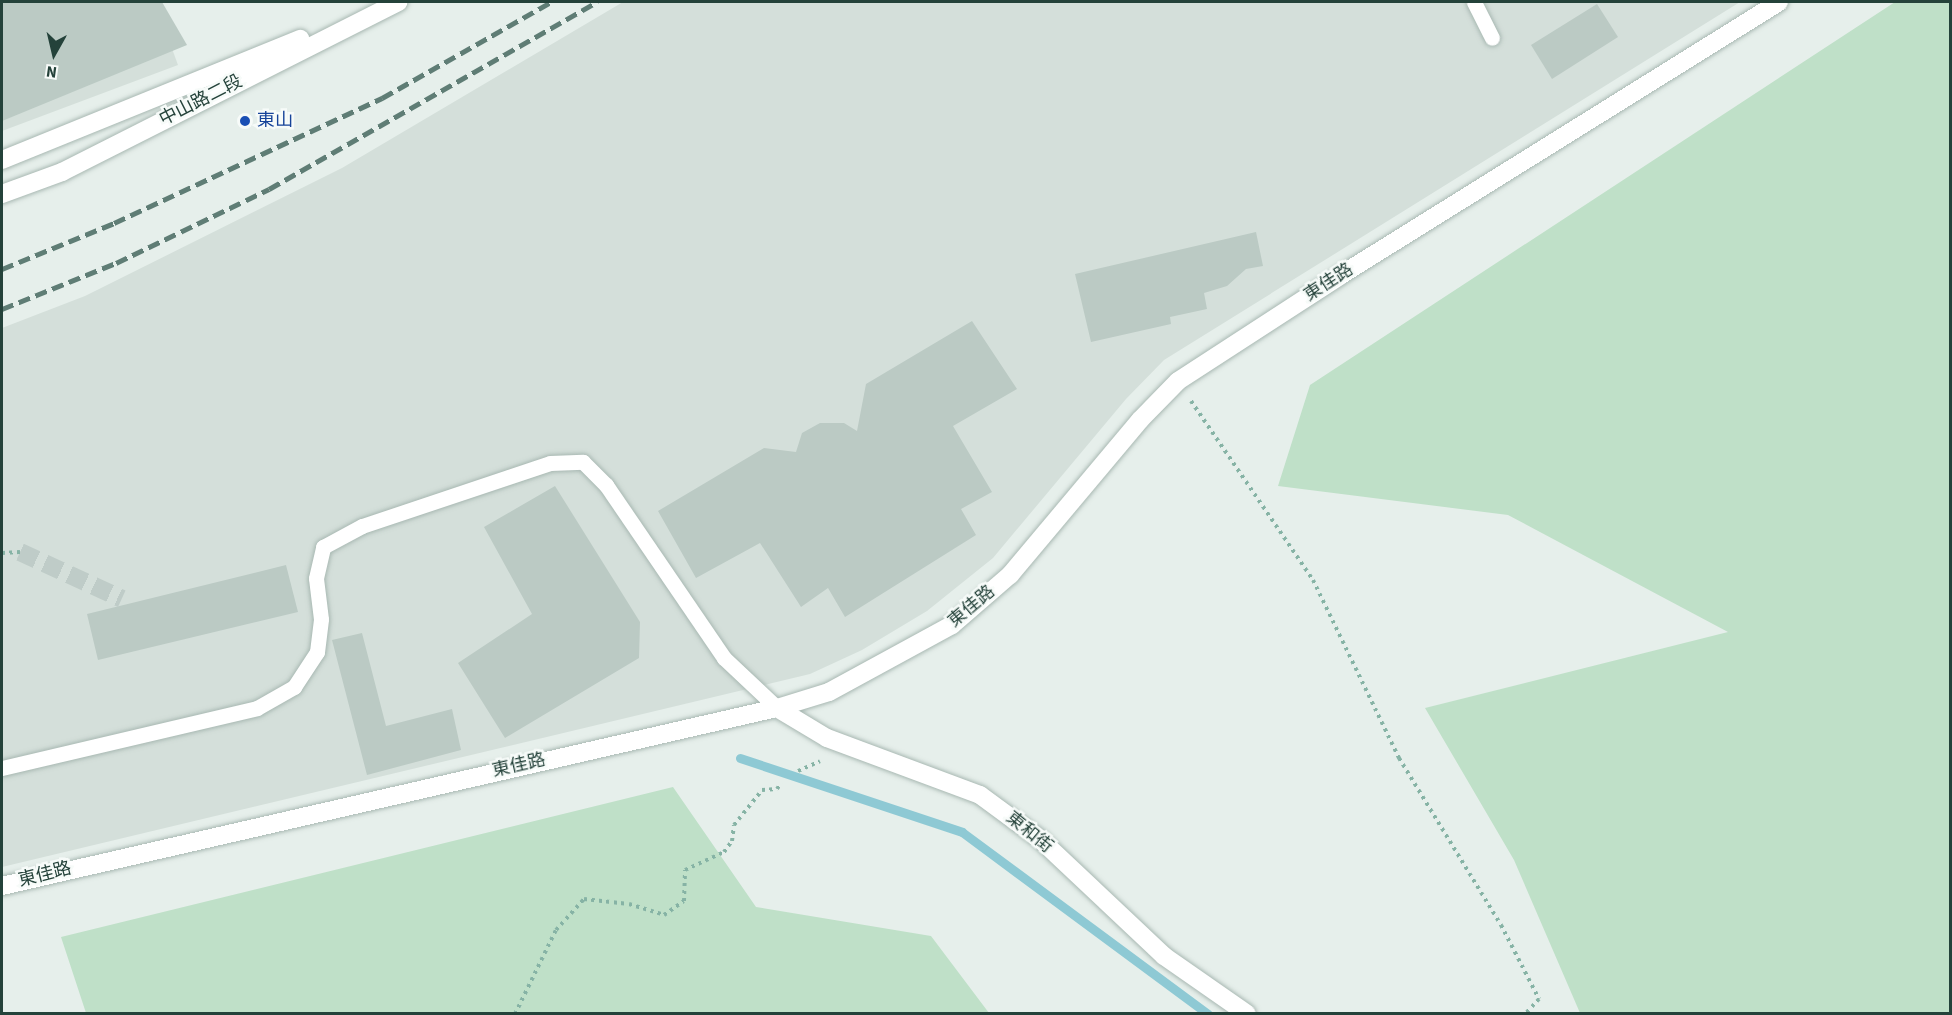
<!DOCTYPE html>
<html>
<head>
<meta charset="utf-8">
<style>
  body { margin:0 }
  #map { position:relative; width:1952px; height:1015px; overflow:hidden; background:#e6efeb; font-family:"Source Sans 3","Noto Sans TC",sans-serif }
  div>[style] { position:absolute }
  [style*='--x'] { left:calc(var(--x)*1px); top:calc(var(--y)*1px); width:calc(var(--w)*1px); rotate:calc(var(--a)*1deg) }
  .built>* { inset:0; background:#d4dfda }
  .green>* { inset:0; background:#bfe0c8 }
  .stream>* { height:9px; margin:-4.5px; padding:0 4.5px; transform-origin:4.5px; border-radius:4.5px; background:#8ec9d4 }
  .building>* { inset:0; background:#bbcac4 }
  .pedestrian-tunnel>* { height:18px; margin-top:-9px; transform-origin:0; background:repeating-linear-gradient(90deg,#bfccc8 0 18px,transparent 0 27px) }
  .path>* { height:4px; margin-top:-2px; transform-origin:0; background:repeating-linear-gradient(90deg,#86b3a5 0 3px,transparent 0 7.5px) }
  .roads { filter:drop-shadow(0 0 2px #a8b8b2) drop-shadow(0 0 2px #a8b8b2) }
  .service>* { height:15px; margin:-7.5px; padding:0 7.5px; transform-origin:7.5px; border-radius:7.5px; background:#fff }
  .minor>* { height:18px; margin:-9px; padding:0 9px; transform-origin:9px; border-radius:9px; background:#fff }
  .secondary>* { height:18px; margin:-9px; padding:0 9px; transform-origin:9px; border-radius:9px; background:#fff }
  .rail>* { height:4.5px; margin-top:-2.25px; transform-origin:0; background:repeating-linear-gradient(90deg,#5f7d75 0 12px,transparent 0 18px) }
  .dots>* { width:16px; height:16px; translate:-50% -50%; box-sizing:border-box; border:3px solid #f7fbf9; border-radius:50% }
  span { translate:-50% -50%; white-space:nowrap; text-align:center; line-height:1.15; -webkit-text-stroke:5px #f7fbf9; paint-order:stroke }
  .street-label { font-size:18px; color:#24423a }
  .transit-label { font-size:18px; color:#164399 }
  .left { translate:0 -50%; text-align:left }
  .frame { position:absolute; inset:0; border:3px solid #24423a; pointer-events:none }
  .north { position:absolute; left:24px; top:24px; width:60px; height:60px; -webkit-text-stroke:4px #f7fbf9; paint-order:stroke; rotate:188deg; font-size:16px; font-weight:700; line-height:24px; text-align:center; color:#24423a }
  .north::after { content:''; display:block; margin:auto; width:21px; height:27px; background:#24423a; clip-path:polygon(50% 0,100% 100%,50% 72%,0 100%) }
</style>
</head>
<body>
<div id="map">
  <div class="built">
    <i style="clip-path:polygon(2px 2px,155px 2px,178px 65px,2px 131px)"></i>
    <i style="clip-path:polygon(623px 2px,1740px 2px,1164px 360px,1126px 399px,993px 558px,927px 611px,862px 650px,810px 674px,2px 867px,2px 328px,85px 296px,342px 168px)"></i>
  </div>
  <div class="green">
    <i style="clip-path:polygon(1895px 2px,1950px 2px,1950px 1013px,1580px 1013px,1514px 860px,1425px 708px,1728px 632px,1508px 515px,1278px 486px,1310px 385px)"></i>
    <i style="clip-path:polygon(673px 787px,756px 907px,931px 936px,989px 1013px,86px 1013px,61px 937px)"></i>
  </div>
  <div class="stream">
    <i style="--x:740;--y:758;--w:234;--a:18.4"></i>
    <i style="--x:962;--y:832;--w:306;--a:36.5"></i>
  </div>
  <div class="building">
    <i style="clip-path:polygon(2px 2px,162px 2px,187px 45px,2px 121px)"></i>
    <i style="clip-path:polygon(1597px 4px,1618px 37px,1552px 79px,1531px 45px)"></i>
    <i style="clip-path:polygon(1256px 232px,1263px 266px,1246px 269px,1227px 286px,1204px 293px,1207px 309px,1170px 317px,1171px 324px,1091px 342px,1075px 274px)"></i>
    <i style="clip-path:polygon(972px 321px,1017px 389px,953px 426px,992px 492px,961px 509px,976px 535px,845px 617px,828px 588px,801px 607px,760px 543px,696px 578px,658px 511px,764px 448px,796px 452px,802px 433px,820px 423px,844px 423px,857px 431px,866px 384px)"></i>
    <i style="clip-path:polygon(555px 486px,640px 622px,639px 658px,505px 738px,458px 663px,532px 614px,484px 527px)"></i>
    <i style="clip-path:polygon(286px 565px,298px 612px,98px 660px,87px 614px)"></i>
    <i style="clip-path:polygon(362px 633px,386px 726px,452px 709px,461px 750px,367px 775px,332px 640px)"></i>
  </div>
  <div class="pedestrian-tunnel">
    <i style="--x:20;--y:552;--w:112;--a:24.7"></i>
  </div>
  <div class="path">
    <i style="--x:1191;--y:401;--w:217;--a:55.7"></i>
    <i style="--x:1313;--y:580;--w:198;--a:64.2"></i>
    <i style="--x:1399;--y:758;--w:196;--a:58.6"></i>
    <i style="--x:1501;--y:925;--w:83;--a:62.8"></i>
    <i style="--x:1539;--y:999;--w:21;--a:133"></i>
    <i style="--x:2;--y:553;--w:18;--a:-3"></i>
    <i style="--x:798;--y:771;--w:24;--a:-24"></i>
    <i style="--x:515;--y:1014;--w:93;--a:-64"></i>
    <i style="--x:556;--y:930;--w:42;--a:-47.9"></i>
    <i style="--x:584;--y:899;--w:45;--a:6.3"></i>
    <i style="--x:629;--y:904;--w:37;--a:17"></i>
    <i style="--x:664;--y:915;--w:24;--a:-35"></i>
    <i style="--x:684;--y:901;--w:31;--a:-88"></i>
    <i style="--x:685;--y:870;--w:43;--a:-24.8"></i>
    <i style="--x:724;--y:852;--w:14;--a:-54"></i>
    <i style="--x:732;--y:841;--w:16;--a:-83"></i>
    <i style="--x:734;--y:825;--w:45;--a:-51.3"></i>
    <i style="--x:762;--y:790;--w:15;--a:-4"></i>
    <i style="--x:777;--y:789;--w:7;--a:-56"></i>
  </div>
  <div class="roads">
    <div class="service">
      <i style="--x:1474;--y:2;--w:40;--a:63.4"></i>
      <i style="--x:2;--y:768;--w:262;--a:-13.2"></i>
      <i style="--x:257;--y:708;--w:43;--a:-29.6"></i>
      <i style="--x:294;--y:687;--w:42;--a:-56.7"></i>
      <i style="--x:317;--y:652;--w:33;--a:-83"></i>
      <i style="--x:321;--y:619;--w:41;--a:-97"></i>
      <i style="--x:316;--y:578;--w:32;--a:-77"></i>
      <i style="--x:323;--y:547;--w:44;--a:-28.3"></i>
      <i style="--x:362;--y:526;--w:198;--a:-18.5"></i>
      <i style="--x:550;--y:463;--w:33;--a:-2"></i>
      <i style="--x:583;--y:462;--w:33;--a:45"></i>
      <i style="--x:606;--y:485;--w:209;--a:55.7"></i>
      <i style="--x:724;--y:658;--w:73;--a:43.3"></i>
    </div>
    <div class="minor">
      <i style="--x:777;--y:708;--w:58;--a:31"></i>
      <i style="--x:827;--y:738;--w:163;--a:20.4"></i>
      <i style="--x:980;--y:795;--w:76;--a:36.4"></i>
      <i style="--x:1041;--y:840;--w:169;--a:43.3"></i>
      <i style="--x:1164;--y:956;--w:101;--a:34.9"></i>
      <i style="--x:2;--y:886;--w:795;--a:-12.94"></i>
      <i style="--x:777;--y:708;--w:54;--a:-17.1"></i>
      <i style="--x:829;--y:692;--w:140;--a:-28.6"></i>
      <i style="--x:952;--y:625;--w:77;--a:-40.8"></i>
      <i style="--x:1010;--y:575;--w:202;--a:-50"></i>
      <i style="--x:1140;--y:420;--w:54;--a:-45.7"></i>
      <i style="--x:1178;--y:381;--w:194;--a:-33"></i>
      <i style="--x:1341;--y:275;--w:516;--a:-31.93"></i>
    </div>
    <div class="secondary">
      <i style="--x:2;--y:160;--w:322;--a:-22.1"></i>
      <i style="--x:2;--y:194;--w:64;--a:-20.1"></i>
      <i style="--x:62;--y:172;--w:377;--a:-26.8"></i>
    </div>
  </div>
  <div class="rail">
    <i style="--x:2;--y:269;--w:121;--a:-22.3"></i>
    <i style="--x:114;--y:223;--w:296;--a:-25"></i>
    <i style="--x:382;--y:98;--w:194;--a:-29.6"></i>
    <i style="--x:2;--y:309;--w:123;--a:-22"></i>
    <i style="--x:116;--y:263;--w:170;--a:-25.8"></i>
    <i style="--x:269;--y:189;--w:378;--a:-29.7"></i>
  </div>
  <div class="dots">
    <i style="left:245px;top:121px;background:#1a4fb4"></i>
  </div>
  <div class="street-label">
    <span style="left:201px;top:101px;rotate:-27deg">中山路二段</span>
    <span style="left:1329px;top:283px;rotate:-33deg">東佳路</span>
    <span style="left:972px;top:607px;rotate:-40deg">東佳路</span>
    <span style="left:519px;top:766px;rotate:-13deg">東佳路</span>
    <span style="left:1029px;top:833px;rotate:39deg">東和街</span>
    <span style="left:45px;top:875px;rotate:-14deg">東佳路</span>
  </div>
  <div class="transit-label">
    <span class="left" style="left:257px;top:121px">東山</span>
  </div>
  <div class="frame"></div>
  <div class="north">N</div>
</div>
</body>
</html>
